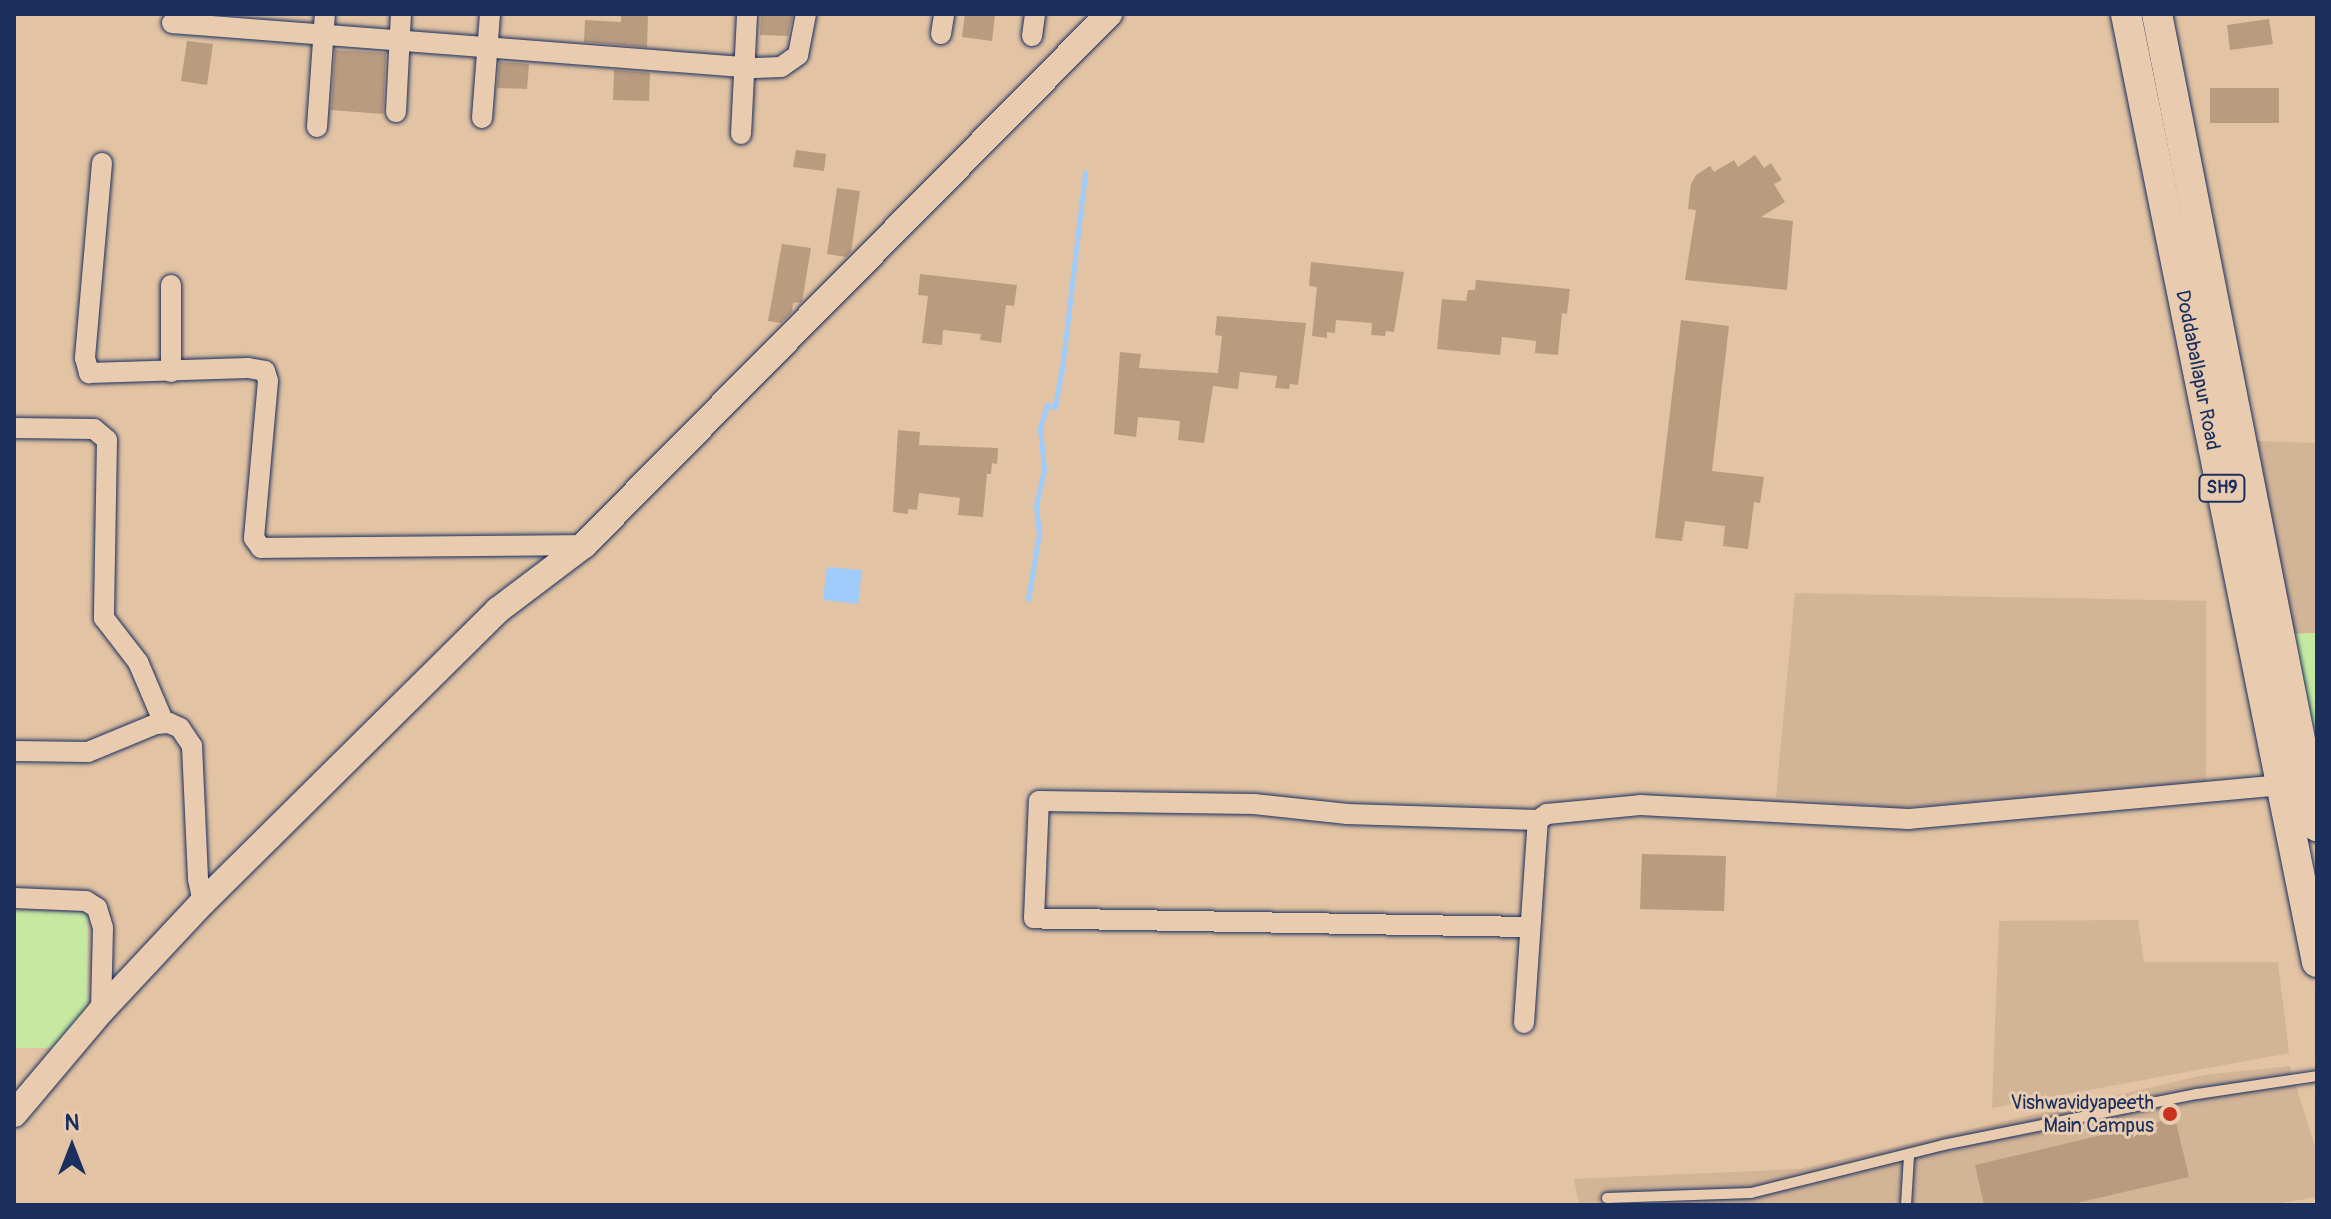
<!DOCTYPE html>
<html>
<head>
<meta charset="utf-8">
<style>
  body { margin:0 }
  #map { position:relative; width:2331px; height:1219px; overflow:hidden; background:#e2c3a3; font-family:Pangolin,sans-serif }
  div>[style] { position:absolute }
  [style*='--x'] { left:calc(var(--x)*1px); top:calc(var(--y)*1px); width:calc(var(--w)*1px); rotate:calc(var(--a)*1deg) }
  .built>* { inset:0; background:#d2b497 }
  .green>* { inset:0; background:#c6e9a2 }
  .water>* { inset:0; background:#9fccfa }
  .stream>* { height:5px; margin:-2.5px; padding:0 2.5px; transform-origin:2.5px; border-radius:2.5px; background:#9fccfa }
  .building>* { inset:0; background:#b99b80 }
  .roads { filter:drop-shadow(0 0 2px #1b2f5e) drop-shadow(0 0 2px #1b2f5e) }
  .lane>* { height:10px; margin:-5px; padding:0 5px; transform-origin:5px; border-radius:5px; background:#e9ccb0 }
  .street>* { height:20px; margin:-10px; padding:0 10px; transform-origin:10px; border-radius:10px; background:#e9ccb0 }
  .secondary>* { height:26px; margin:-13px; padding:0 13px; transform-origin:13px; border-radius:13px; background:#e9ccb0 }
  .primary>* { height:30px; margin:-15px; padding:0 15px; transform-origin:15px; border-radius:15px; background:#e9ccb0 }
  .dots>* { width:22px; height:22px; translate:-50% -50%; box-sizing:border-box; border:4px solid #e9ccb0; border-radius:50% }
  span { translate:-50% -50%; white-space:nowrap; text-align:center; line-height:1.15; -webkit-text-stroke:6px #e9ccb0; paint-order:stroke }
  .shield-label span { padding:2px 6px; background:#e9ccb0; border:2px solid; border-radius:6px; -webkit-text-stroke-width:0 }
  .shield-label { font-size:18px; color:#1b2f5e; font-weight:700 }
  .street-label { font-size:20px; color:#1b2f5e }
  .poi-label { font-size:20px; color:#1b2f5e }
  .right { translate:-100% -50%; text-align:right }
  .frame { position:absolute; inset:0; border:16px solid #1b2f5e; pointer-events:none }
  .north { position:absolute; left:32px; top:1107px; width:80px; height:80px; -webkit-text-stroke:6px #e9ccb0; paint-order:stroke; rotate:0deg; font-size:22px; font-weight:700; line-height:32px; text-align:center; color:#1b2f5e }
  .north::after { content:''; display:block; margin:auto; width:28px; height:36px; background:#1b2f5e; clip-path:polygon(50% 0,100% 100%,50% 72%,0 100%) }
</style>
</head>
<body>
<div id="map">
  <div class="built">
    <i style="clip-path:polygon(2257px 441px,2317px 443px,2317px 633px,2291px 634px)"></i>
    <i style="clip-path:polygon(1795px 593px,2206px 601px,2206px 782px,1897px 808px,1776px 797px)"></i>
    <i style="clip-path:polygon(2138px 920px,2144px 962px,2278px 962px,2289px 1053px,1992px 1108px,1999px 921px)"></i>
    <i style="clip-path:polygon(2290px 1066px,2317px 1154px,2317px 1197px,2269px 1205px,1579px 1205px,1574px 1179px,1800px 1169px,2204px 1075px)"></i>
  </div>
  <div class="green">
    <i style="clip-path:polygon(2317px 633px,2317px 764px,2291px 634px)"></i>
    <i style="clip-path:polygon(14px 910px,88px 913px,87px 1005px,57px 1048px,14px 1048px)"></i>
  </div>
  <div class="water">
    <i style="clip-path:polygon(827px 567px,862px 570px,858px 604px,823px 600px)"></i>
  </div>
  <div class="stream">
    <i style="--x:1028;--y:599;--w:66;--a:-80.4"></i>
    <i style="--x:1039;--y:534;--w:29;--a:-96"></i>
    <i style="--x:1036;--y:505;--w:37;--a:-77"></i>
    <i style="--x:1044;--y:469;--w:41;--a:-95.6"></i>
    <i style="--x:1040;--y:428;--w:24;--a:-73"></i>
    <i style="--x:1047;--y:405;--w:8;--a:14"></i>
    <i style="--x:1055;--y:407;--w:39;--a:-80"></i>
    <i style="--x:1062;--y:369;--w:198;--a:-83.3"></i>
  </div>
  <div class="building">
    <i style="clip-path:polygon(621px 14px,648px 14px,647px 47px,584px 42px,585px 20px,621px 22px)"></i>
    <i style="clip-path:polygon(761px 14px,793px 14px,788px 36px,760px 35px)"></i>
    <i style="clip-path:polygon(965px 14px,995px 15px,992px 41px,962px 37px)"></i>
    <i style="clip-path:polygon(2269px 19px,2273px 44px,2230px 50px,2227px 25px)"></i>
    <i style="clip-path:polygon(187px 41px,213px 44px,207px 85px,181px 81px)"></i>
    <i style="clip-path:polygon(335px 50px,386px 53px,383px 114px,331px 110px)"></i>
    <i style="clip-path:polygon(499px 62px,529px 64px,527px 89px,497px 88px)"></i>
    <i style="clip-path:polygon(614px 70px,650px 73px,649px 101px,613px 100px)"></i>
    <i style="clip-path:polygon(2210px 88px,2279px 88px,2279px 123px,2210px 123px)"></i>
    <i style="clip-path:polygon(796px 150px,826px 154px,824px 171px,793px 167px)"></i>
    <i style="clip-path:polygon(1755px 155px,1764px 168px,1771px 163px,1782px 180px,1774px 184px,1785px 202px,1761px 217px,1793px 221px,1787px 290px,1685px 280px,1696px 210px,1688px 209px,1691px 184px,1696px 175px,1710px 166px,1714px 172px,1734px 160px,1738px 167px)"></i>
    <i style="clip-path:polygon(837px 188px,860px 191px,851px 252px,846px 257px,827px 254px)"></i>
    <i style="clip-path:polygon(782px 244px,811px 248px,802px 302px,793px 303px,792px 312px,781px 323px,768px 321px)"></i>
    <i style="clip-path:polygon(1311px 262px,1404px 272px,1394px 332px,1386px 331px,1385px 336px,1371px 335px,1372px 323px,1336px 320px,1335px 333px,1327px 332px,1327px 338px,1312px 336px,1317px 287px,1309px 286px)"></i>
    <i style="clip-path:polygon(920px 274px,1017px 285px,1014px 306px,1006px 305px,1001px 343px,980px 340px,981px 334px,943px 330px,942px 345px,922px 343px,928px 296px,918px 295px)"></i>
    <i style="clip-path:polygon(1476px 280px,1570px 289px,1567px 314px,1562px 313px,1558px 355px,1535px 353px,1536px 341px,1502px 337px,1500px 355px,1437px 349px,1442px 299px,1466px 301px,1468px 290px,1475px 290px)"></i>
    <i style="clip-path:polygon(1217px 316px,1306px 323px,1298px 385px,1290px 384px,1289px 389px,1275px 388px,1277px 376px,1240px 372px,1238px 389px,1213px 386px,1204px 443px,1178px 440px,1180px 421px,1138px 417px,1136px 437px,1114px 434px,1120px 352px,1141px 354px,1139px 368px,1218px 373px,1222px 336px,1215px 335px)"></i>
    <i style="clip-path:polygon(1681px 320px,1729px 326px,1712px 471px,1764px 477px,1760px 503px,1754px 502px,1748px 549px,1723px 546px,1725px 526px,1685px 521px,1682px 541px,1655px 538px)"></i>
    <i style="clip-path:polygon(898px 430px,920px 432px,919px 445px,998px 448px,997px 464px,992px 463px,991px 474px,987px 474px,983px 517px,958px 515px,960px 498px,919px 493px,917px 510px,908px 509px,908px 514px,893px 512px)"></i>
    <i style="clip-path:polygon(1642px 854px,1726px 856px,1724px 911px,1640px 909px)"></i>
    <i style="clip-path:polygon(2175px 1118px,2189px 1177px,2068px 1205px,1984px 1205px,1975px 1165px)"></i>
  </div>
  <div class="roads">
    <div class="lane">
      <i style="--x:1607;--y:1198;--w:144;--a:-2"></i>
      <i style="--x:1751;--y:1193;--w:198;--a:-14"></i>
      <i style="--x:1943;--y:1145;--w:259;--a:-11.4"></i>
      <i style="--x:2197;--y:1094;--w:121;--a:-8.5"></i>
      <i style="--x:1906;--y:1205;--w:49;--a:-86.5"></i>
    </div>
    <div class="street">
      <i style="--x:172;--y:23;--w:585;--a:4.41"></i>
      <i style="--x:755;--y:68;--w:26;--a:-2"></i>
      <i style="--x:781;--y:67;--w:21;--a:-35"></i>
      <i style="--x:798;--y:55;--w:42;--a:-79"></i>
      <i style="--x:941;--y:34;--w:20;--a:-81"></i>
      <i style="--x:1032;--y:36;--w:22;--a:-82"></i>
      <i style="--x:396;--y:112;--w:98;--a:-87.1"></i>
      <i style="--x:482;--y:118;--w:104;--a:-85.6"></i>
      <i style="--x:317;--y:127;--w:113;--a:-86"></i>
      <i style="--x:741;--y:134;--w:120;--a:-87.1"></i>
      <i style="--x:102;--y:163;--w:196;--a:95"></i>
      <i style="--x:85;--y:358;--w:16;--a:75"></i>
      <i style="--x:89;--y:373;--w:159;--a:-1.8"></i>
      <i style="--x:248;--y:368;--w:17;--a:10"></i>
      <i style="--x:265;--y:371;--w:10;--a:73"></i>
      <i style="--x:268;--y:381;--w:158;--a:95.1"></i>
      <i style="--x:254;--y:538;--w:12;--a:55"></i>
      <i style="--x:261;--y:548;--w:323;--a:-0.5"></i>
      <i style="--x:171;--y:372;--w:87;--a:-90"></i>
      <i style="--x:14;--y:428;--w:80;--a:0.7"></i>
      <i style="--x:94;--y:429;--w:17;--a:40"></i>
      <i style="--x:107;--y:440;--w:178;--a:91"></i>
      <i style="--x:104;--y:618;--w:56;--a:52.3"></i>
      <i style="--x:138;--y:662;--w:66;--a:66.9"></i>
      <i style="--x:14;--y:751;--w:74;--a:0.8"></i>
      <i style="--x:88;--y:752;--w:74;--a:-22.4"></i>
      <i style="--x:156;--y:724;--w:13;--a:-4"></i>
      <i style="--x:169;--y:723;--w:12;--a:24"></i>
      <i style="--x:180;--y:728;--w:22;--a:56"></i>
      <i style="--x:192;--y:746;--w:133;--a:87.4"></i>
      <i style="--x:198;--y:879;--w:24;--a:78"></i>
      <i style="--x:14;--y:898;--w:72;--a:2.4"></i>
      <i style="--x:86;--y:901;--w:13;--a:32"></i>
      <i style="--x:97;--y:908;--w:21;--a:73"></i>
      <i style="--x:103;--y:928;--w:83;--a:91.4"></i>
      <i style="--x:1529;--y:927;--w:495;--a:-179"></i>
      <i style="--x:1034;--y:918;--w:117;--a:-87.6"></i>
      <i style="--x:1039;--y:801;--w:215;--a:0.8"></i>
      <i style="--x:1254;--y:804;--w:94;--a:6.1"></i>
      <i style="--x:1347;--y:814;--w:191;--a:1.8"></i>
      <i style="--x:1538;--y:820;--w:11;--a:-34"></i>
      <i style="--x:1547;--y:814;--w:93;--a:-5.5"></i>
      <i style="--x:1640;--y:805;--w:269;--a:3"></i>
      <i style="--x:1909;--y:819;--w:376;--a:-5.2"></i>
      <i style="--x:1524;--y:1023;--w:203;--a:-86.1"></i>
    </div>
    <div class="secondary">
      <i style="--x:14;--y:1114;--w:135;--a:-49.8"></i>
      <i style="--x:101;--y:1011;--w:149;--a:-46.9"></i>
      <i style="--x:203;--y:902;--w:415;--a:-44.7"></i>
      <i style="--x:498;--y:610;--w:108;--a:-37.1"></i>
      <i style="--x:584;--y:545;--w:747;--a:-45.33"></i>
    </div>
    <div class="primary">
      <i style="--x:2126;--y:14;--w:967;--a:78.61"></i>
      <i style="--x:2157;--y:14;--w:828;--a:78.85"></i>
    </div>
  </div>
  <div class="dots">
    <i style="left:2170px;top:1114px;background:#c8321e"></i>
  </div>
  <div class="shield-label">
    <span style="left:2222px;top:488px">SH9</span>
  </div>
  <div class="street-label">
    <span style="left:2198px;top:370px;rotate:79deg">Doddaballapur Road</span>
  </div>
  <div class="poi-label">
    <span class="right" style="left:2154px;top:1114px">Vishwavidyapeeth<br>Main Campus</span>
  </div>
  <div class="frame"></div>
  <div class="north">N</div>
</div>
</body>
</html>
